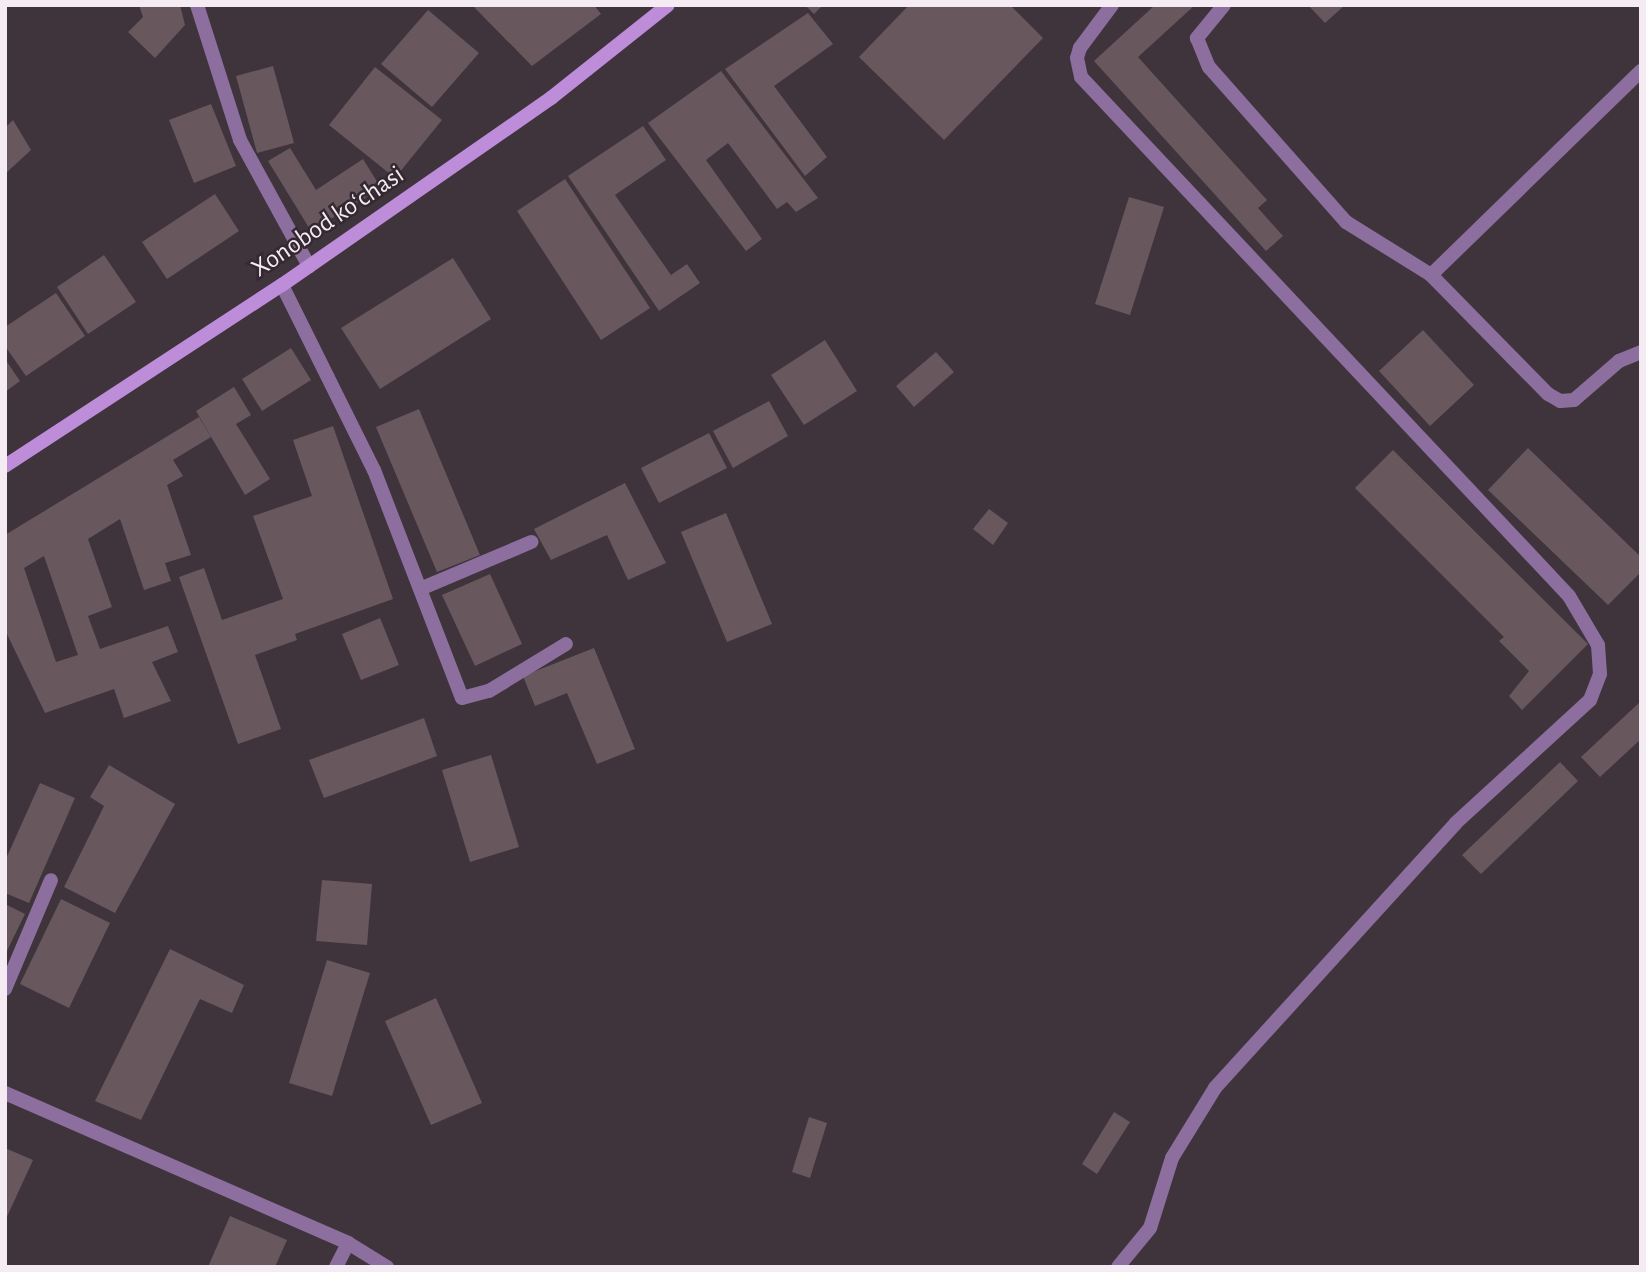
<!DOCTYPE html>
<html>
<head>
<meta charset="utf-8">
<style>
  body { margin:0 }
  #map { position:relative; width:1646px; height:1272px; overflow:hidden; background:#3f333c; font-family:"Alegreya Sans",sans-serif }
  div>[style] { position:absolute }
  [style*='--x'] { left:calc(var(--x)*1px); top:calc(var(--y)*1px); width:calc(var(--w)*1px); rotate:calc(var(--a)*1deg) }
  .building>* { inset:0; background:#68585d }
  .service>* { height:14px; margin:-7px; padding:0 7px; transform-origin:7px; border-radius:7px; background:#8d6f9f }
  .minor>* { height:14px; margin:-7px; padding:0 7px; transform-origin:7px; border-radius:7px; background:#8d6f9f }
  .secondary>* { height:14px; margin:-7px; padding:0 7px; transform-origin:7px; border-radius:7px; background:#be8dda }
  span { translate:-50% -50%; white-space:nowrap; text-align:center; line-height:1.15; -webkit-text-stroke:5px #352931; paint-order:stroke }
  .street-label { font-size:26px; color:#f4ecf2 }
  .frame { position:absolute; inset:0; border:7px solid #f4ecf2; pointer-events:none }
</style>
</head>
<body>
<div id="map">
  <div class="building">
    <i style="clip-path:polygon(139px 5px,180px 5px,185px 25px,155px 58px,128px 32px,143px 17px)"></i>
    <i style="clip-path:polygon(472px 5px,594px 5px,601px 14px,532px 66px)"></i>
    <i style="clip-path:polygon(805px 5px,823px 5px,814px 14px)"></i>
    <i style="clip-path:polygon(909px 5px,1010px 5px,1043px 38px,944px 140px,859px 57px)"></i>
    <i style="clip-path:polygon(1155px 5px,1195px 5px,1138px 57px,1267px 200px,1258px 208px,1283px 236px,1266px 251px,1094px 61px)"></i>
    <i style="clip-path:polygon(1308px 5px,1345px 5px,1325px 23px)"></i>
    <i style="clip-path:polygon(428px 10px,479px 53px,432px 107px,381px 64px)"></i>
    <i style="clip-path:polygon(808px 13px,833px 44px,774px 86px,827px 157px,805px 176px,725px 69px)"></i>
    <i style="clip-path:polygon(273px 66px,294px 143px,257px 153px,236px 76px)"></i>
    <i style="clip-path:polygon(375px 67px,442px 120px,395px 178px,329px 125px)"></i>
    <i style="clip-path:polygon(721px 71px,818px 198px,796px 212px,787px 202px,777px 209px,728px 143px,706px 160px,762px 239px,746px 251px,648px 123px)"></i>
    <i style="clip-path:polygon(211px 104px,236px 166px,194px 183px,169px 120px)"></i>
    <i style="clip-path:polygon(13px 120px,31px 150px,5px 174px,5px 128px)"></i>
    <i style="clip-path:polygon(643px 126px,666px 160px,615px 195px,671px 275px,687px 264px,700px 283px,659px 311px,568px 176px)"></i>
    <i style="clip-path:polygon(290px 148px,316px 190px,363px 159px,381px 188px,311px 231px,268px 161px)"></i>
    <i style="clip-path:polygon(565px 179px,650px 308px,601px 340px,517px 211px)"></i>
    <i style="clip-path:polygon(215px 194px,239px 231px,167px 279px,142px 242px)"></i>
    <i style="clip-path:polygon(1129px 197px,1164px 207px,1130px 315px,1095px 304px)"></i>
    <i style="clip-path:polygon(104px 255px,136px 302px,88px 334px,57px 287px)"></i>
    <i style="clip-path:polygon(453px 258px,491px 319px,380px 389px,341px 328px)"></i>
    <i style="clip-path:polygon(56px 293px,85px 336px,26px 376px,5px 346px,5px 327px)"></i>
    <i style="clip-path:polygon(1423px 330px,1474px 385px,1430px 426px,1379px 371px)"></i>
    <i style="clip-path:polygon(825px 340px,857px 391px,804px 425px,771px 375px)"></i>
    <i style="clip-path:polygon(291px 348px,311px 380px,262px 411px,242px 379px)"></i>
    <i style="clip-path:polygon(936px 352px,954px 372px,914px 407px,896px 386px)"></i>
    <i style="clip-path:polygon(5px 359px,20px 381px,5px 392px)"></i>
    <i style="clip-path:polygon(234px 387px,251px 415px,236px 424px,270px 479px,245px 495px,196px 411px)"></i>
    <i style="clip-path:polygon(769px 401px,788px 436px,733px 468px,713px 431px)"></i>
    <i style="clip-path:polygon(419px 409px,480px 555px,437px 572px,376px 427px)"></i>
    <i style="clip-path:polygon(evenodd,199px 417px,211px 437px,173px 460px,183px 476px,167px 485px,191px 555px,165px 563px,171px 581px,144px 590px,120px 519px,88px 539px,112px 607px,88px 616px,100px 649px,168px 626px,178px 652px,152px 662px,171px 701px,124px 718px,114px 689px,45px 713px,5px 630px,5px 535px,199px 417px,44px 556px,78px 655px,56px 662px,24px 568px,44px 556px)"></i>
    <i style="clip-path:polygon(333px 426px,393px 599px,295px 634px,297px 640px,255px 655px,281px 729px,238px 744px,179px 577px,204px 568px,222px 620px,283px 599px,253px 516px,312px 496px,293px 440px)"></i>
    <i style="clip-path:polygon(709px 433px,727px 468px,659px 503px,641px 468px)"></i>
    <i style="clip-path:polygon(1528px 448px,1641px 557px,1641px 572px,1608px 605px,1488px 490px)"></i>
    <i style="clip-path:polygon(1393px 450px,1588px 644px,1522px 710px,1509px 696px,1529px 671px,1499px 641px,1504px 637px,1355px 488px)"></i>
    <i style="clip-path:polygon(625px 483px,666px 563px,628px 580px,607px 535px,551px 560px,534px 529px)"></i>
    <i style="clip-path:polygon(989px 509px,1008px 523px,993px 545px,973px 529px)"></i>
    <i style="clip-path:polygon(726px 513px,772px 624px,727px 642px,681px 532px)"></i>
    <i style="clip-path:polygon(490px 574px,522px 644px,475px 666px,442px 595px)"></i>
    <i style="clip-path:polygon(380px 618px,399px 665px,361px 680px,342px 634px)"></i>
    <i style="clip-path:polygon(594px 648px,635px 749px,597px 764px,567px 693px,535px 706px,523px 676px)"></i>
    <i style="clip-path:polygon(1641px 701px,1641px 739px,1600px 777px,1581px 757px)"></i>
    <i style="clip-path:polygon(424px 718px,437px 756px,324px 798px,309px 760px)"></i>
    <i style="clip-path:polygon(491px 755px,519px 847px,470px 862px,442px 770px)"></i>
    <i style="clip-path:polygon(1560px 762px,1578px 781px,1481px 874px,1462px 855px)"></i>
    <i style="clip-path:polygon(109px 765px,175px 804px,115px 913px,64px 887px,104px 806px,90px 797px)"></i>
    <i style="clip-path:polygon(40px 783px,75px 798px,29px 903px,5px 893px,5px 861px)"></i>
    <i style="clip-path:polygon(322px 880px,372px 884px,367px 945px,316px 941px)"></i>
    <i style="clip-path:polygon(61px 899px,110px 923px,69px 1008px,20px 984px)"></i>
    <i style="clip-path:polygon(5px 904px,25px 914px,5px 955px)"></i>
    <i style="clip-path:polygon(170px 949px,244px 985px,232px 1013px,200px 999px,141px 1120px,95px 1101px)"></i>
    <i style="clip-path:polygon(327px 960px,370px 973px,332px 1096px,289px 1083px)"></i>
    <i style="clip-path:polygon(436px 998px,482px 1103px,431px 1125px,385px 1021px)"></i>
    <i style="clip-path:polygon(1114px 1112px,1130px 1122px,1097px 1174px,1082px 1164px)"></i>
    <i style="clip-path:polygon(809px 1117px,827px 1123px,810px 1178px,792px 1172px)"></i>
    <i style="clip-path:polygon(5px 1148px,33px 1160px,5px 1221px)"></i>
    <i style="clip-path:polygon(230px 1216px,287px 1240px,275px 1267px,208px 1267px)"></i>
  </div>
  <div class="service">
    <i style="--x:197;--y:5;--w:142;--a:72.3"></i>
    <i style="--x:240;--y:140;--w:144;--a:61.3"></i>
    <i style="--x:1112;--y:5;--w:54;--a:126.7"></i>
    <i style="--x:1080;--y:48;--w:10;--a:107"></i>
    <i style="--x:1077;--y:58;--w:19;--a:78"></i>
    <i style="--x:1081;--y:77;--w:712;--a:46.76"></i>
    <i style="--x:1569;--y:596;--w:57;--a:59.4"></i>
    <i style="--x:1598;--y:645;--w:29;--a:86"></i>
    <i style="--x:1600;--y:674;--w:28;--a:111"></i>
    <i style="--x:1590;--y:700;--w:182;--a:137.5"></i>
    <i style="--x:1456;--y:823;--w:358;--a:132.3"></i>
    <i style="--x:1215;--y:1088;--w:82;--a:121.6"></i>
    <i style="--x:1172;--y:1158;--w:73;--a:107.4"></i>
    <i style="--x:1150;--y:1228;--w:50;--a:129.4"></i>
    <i style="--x:1224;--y:5;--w:43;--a:129.3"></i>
    <i style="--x:1197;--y:38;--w:31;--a:68"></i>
    <i style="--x:1209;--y:67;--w:207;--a:48.5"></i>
    <i style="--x:1346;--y:222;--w:100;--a:31.9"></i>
    <i style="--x:1431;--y:275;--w:167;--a:45.5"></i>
    <i style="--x:1548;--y:394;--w:14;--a:30"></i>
    <i style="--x:1560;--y:401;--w:14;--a:-4"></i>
    <i style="--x:1574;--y:400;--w:60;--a:-40.9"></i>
    <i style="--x:1619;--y:361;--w:24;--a:-22"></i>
    <i style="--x:1431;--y:275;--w:293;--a:-44.2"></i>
    <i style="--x:420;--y:589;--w:121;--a:-22.9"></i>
  </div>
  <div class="minor">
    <i style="--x:282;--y:285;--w:207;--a:63.6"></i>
    <i style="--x:374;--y:470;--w:244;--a:68.9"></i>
    <i style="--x:462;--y:698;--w:28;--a:-15"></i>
    <i style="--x:489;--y:691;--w:90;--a:-31.4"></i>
    <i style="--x:5;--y:989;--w:118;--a:-67.1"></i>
    <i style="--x:5;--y:1093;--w:374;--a:23.6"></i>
    <i style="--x:348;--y:1243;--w:46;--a:31.6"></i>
    <i style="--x:336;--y:1267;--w:27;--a:-63"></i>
  </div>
  <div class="secondary">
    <i style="--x:5;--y:466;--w:331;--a:-33.2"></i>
    <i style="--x:282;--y:285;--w:328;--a:-34.8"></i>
    <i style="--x:551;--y:98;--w:149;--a:-38.5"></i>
  </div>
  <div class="street-label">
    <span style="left:328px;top:222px;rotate:-34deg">Xonobod koʻchasi</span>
  </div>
  <div class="frame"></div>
</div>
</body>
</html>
